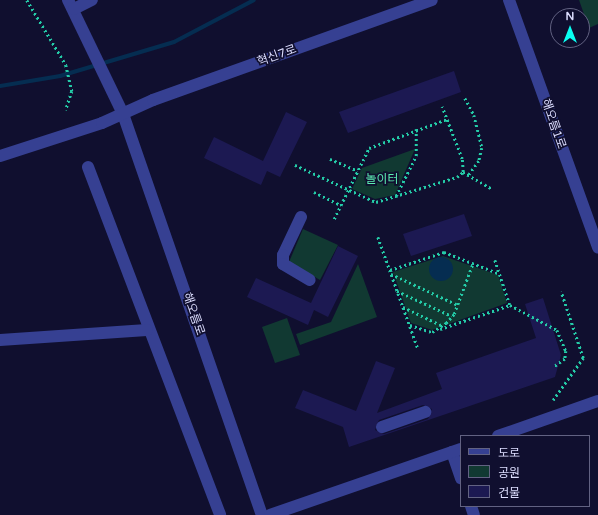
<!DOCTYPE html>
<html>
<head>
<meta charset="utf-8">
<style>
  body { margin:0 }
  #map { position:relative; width:598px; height:515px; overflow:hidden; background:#100f2f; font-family:"Varela Round","Noto Sans KR",sans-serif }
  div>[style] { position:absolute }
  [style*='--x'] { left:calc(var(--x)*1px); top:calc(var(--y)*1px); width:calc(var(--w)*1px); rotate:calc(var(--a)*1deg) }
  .green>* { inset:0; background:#113932 }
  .water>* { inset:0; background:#052d51 }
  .round { border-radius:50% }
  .stream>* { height:4px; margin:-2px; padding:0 2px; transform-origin:2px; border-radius:2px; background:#052d51 }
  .building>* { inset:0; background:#1c1952 }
  .path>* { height:2.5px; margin-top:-1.25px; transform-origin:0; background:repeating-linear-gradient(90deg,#24cca8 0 2px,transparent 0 5px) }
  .minor>* { height:12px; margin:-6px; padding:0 6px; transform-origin:6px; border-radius:6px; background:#364092 }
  span { translate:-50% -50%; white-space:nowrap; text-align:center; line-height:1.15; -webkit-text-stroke:3.5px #100f2f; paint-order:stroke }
  .street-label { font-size:12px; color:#dddeff }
  .park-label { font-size:12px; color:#5bedb2 }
  .legend { position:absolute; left:460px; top:435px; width:130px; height:72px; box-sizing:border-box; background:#100f2f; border:1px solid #626282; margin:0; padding:5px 7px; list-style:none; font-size:12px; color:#dddeff }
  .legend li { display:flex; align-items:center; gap:8px; height:20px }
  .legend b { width:20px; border:1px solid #626282 }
  .north { position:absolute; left:550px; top:8px; width:40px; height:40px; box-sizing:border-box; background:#100f2f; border:1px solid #626282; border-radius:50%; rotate:0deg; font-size:11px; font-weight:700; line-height:16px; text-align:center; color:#dddeff }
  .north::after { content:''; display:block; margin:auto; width:14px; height:18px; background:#09fff2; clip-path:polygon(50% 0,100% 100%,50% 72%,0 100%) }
</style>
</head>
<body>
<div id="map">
  <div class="green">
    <i style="clip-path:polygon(579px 0,598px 0,598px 24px,589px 28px)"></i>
    <i style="clip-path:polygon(415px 149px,395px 195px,375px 199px,352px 189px,362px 168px)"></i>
    <i style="clip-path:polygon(303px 229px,338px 245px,320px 280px,289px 262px)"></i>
    <i style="clip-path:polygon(443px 256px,498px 275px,507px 303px,432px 330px,411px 323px,393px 272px)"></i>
    <i style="clip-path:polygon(358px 264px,377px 317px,300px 345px,296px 334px,331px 322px)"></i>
    <i style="clip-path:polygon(287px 318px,300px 355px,275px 363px,262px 327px)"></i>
  </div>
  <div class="water">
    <i class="round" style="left:429px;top:257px;width:24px;height:24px"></i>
  </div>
  <div class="stream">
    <i style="--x:0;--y:86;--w:61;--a:-9.5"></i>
    <i style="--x:60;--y:76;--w:119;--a:-16.6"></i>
    <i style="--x:174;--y:42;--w:90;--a:-27.7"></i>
  </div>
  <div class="building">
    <i style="clip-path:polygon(454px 71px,461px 92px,348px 133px,339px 112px)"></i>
    <i style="clip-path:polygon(286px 112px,307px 122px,280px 177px,267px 171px,261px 185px,204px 158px,214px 137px,263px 161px)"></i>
    <i style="clip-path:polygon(464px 214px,472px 236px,411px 256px,403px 234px)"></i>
    <i style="clip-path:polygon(338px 246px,358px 256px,328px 317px,314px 310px,308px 325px,247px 297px,256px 278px,311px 303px)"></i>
    <i style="clip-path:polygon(evenodd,543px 298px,561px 355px,555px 377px,349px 447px,343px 427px,295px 408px,303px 390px,356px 411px,376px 361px,395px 368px,377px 413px,442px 389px,436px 373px,536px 338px,525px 304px,543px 298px,423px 405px,432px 409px,428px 419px,384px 434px,375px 430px,379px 420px,423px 405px)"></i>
  </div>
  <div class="path">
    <i style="--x:27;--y:0;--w:76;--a:59"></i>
    <i style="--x:66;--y:65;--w:27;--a:77"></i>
    <i style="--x:72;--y:91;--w:20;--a:108"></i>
    <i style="--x:465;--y:98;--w:19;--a:62"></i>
    <i style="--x:474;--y:115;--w:34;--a:76"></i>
    <i style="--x:482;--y:148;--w:13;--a:103"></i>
    <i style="--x:479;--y:161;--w:17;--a:126"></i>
    <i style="--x:330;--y:159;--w:30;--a:23"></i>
    <i style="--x:295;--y:165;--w:89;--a:24.6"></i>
    <i style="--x:376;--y:202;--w:85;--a:-17.2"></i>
    <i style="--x:457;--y:177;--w:8;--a:-40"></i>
    <i style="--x:463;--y:172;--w:13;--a:-94"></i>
    <i style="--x:462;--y:159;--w:56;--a:-111"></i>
    <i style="--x:463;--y:172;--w:34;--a:30"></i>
    <i style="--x:314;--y:192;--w:30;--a:26"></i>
    <i style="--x:396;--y:196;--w:45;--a:-63.4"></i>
    <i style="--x:416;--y:156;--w:27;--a:-90"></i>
    <i style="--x:334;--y:219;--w:79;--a:-63.8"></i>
    <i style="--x:369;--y:148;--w:83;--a:-20.4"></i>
    <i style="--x:378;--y:237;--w:119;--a:70.3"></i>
    <i style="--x:495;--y:260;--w:47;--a:71.6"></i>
    <i style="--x:510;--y:305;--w:53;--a:28"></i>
    <i style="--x:557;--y:330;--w:23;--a:67"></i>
    <i style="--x:566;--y:351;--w:8;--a:97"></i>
    <i style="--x:565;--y:359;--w:14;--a:144"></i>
    <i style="--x:390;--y:270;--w:57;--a:-18.4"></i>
    <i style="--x:444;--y:252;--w:58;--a:21.3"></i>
    <i style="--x:391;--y:274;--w:74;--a:24.8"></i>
    <i style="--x:397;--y:291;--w:60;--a:24.4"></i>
    <i style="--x:403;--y:307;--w:44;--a:25.4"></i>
    <i style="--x:410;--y:325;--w:23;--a:18"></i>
    <i style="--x:432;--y:332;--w:17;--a:-33"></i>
    <i style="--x:446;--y:323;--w:12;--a:-48"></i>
    <i style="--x:454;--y:314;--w:54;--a:-69.6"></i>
    <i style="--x:440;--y:329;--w:74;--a:-18.9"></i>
    <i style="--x:553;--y:400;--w:52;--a:-54.5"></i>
    <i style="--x:583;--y:358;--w:70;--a:-108.4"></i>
  </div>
  <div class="minor">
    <i style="--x:68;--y:0;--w:127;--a:64.2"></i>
    <i style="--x:123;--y:114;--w:424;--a:70.9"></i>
    <i style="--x:509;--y:0;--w:263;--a:70.2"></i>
    <i style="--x:74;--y:9;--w:20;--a:-27"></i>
    <i style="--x:0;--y:156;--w:107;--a:-17.9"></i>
    <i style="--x:102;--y:123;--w:56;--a:-24.3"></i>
    <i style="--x:153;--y:100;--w:296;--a:-19.7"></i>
    <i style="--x:88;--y:167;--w:372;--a:69.2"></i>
    <i style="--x:301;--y:217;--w:42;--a:115.3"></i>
    <i style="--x:283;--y:255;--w:9;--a:90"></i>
    <i style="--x:283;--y:264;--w:31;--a:31"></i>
    <i style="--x:0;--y:340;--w:147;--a:-3.9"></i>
    <i style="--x:382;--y:427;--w:46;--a:-19.2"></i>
    <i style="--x:498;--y:436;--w:106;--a:-19.3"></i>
    <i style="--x:452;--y:452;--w:28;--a:71"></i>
    <i style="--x:471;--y:506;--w:9;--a:72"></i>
    <i style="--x:270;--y:515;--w:202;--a:-19.1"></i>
  </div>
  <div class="street-label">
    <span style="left:277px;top:56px;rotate:-20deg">혁신7로</span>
    <span style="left:553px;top:124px;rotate:71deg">해오름1로</span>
    <span style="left:193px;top:314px;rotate:71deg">해오름로</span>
  </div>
  <div class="park-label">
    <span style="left:382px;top:180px">놀이터</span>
  </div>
  <ul class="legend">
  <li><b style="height:5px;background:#364092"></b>도로</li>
  <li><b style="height:11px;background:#113932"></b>공원</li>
  <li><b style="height:11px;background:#1c1952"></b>건물</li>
  </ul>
  <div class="north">N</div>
</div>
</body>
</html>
